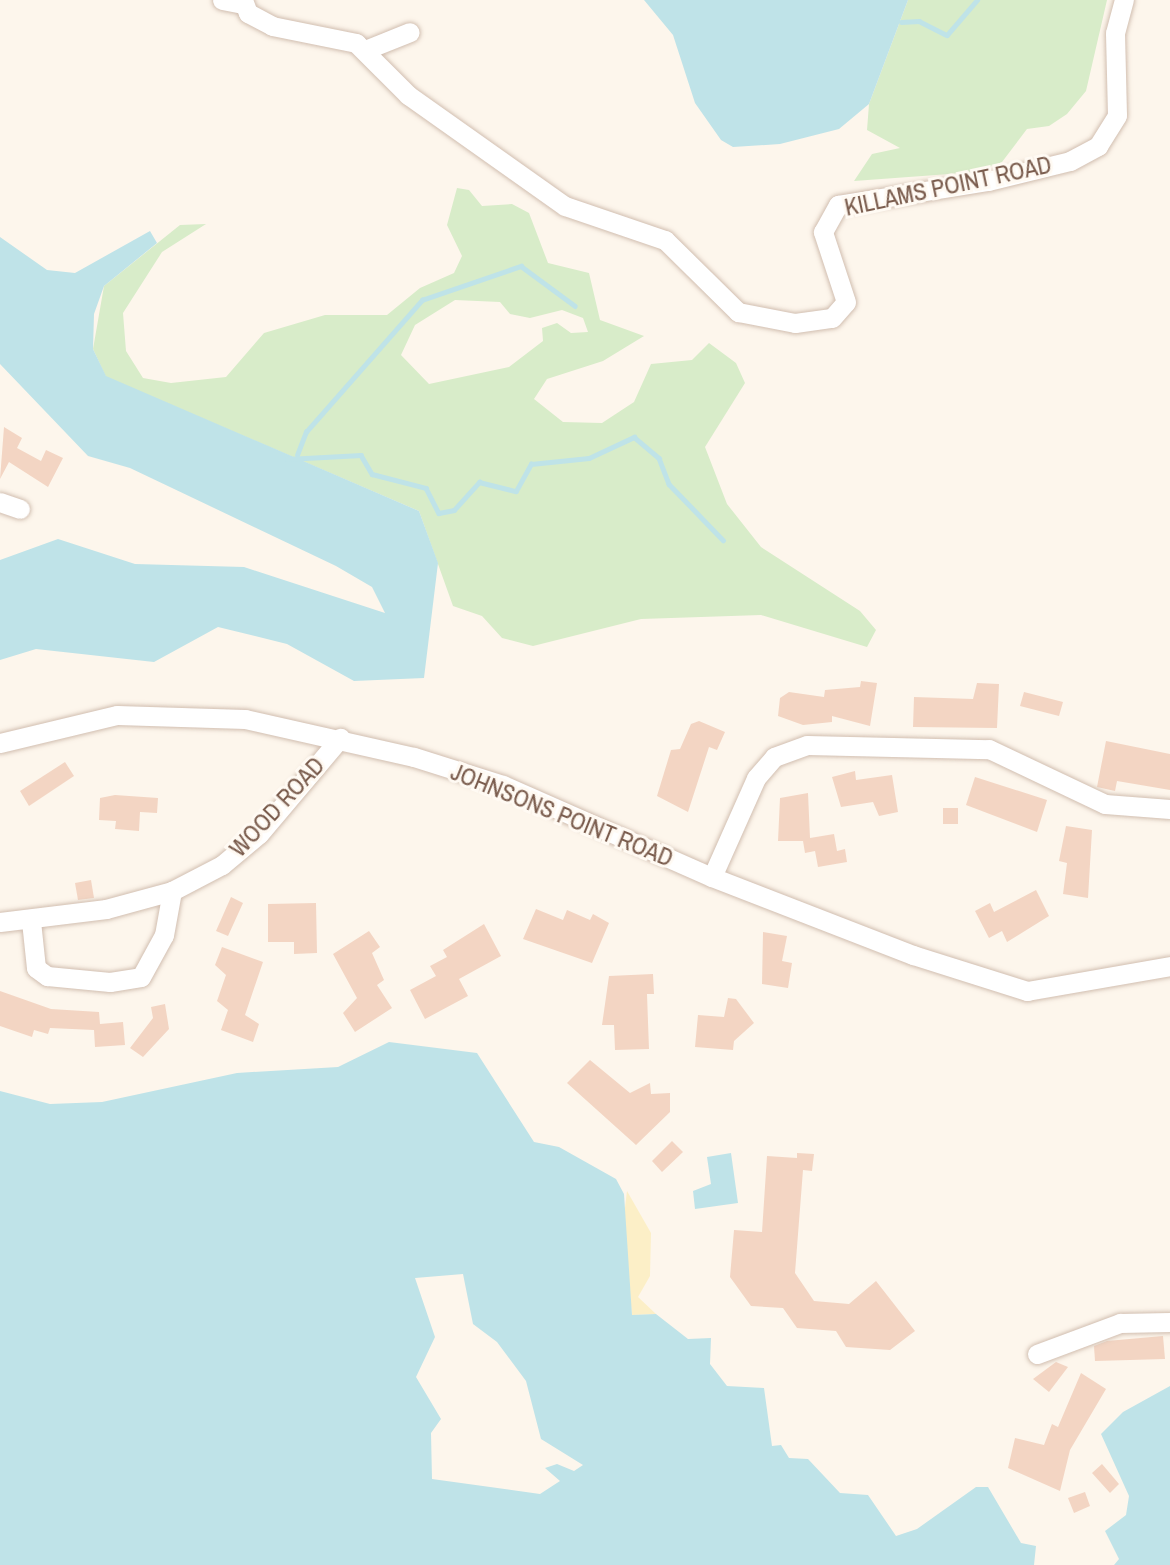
<!DOCTYPE html>
<html>
<head>
<meta charset="utf-8">
<style>
  body { margin:0 }
  #map { position:relative; width:1170px; height:1565px; overflow:hidden; background:#fdf6ec; font-family:"Archivo Narrow",sans-serif }
  div>[style] { position:absolute }
  [style*='--x'] { left:calc(var(--x)*1px); top:calc(var(--y)*1px); width:calc(var(--w)*1px); rotate:calc(var(--a)*1deg) }
  .green>* { inset:0; background:#d8ecc9 }
  .sand>* { inset:0; background:#fcefc7 }
  .water>* { inset:0; background:#bfe3e8 }
  .stream>* { height:4.5px; margin:-2.25px; padding:0 2.25px; transform-origin:2.25px; border-radius:2.25px; background:#bfe3e8 }
  .building>* { inset:0; background:#f3d5c3 }
  .roads { filter:drop-shadow(0 0 2px #d1beb0) drop-shadow(0 0 2px #d1beb0) }
  .minor>* { height:19px; margin:-9.5px; padding:0 9.5px; transform-origin:9.5px; border-radius:9.5px; background:#fff }
  span { translate:-50% -50%; white-space:nowrap; text-align:center; line-height:1.15; -webkit-text-stroke:6px #fffaf3; paint-order:stroke }
  .street-label { font-size:24px; color:#7a5c4d }
</style>
</head>
<body>
<div id="map">
  <div class="green">
    <i style="clip-path:polygon(908px 0,1107px 0,1086px 91px,1067px 114px,1049px 126px,1027px 129px,1002px 162px,977px 172px,854px 181px,872px 154px,900px 148px,867px 130px,869px 104px)"></i>
    <i style="clip-path:polygon(evenodd,457px 188px,469px 190px,482px 206px,512px 204px,529px 213px,548px 263px,589px 273px,600px 320px,644px 336px,603px 361px,547px 379px,534px 399px,563px 422px,602px 423px,634px 402px,651px 364px,692px 360px,709px 343px,736px 363px,745px 383px,705px 447px,727px 504px,761px 547px,860px 611px,876px 630px,867px 647px,761px 615px,641px 619px,533px 646px,502px 638px,482px 616px,453px 606px,419px 511px,106px 377px,93px 349px,104px 286px,180px 225px,206px 224px,162px 252px,123px 313px,126px 351px,143px 378px,171px 383px,226px 377px,264px 333px,325px 315px,387px 315px,420px 288px,454px 273px,462px 256px,447px 225px,457px 188px,455px 300px,500px 302px,510px 314px,530px 318px,562px 310px,583px 318px,588px 332px,571px 333px,557px 323px,542px 328px,543px 341px,509px 367px,429px 384px,401px 355px,415px 325px,455px 300px)"></i>
  </div>
  <div class="sand">
    <i style="clip-path:polygon(627px 1191px,651px 1233px,650px 1276px,638px 1297px,656px 1314px,632px 1315px,623px 1224px)"></i>
  </div>
  <div class="water">
    <i style="clip-path:polygon(644px 0,908px 0,869px 104px,839px 129px,780px 144px,733px 147px,721px 140px,695px 103px,673px 35px)"></i>
    <i style="clip-path:polygon(150px 231px,157px 243px,104px 286px,94px 314px,93px 349px,106px 376px,419px 511px,438px 563px,424px 678px,354px 681px,287px 644px,218px 627px,154px 662px,36px 649px,0 660px,0 560px,58px 539px,135px 564px,244px 567px,385px 613px,372px 587px,336px 566px,130px 468px,88px 456px,0 364px,0 237px,47px 270px,75px 273px)"></i>
    <i style="clip-path:polygon(evenodd,389px 1042px,477px 1053px,534px 1142px,559px 1147px,616px 1179px,624px 1194px,632px 1315px,656px 1314px,688px 1339px,711px 1338px,710px 1364px,727px 1386px,764px 1388px,772px 1446px,781px 1445px,789px 1458px,808px 1459px,840px 1493px,868px 1495px,896px 1536px,917px 1529px,976px 1487px,988px 1487px,1021px 1543px,1036px 1546px,1034px 1565px,0 1565px,0 1091px,50px 1104px,102px 1102px,237px 1073px,338px 1067px,389px 1042px,463px 1274px,473px 1324px,497px 1342px,526px 1381px,541px 1439px,583px 1465px,574px 1471px,557px 1464px,545px 1468px,560px 1481px,540px 1494px,432px 1479px,431px 1433px,441px 1419px,416px 1377px,435px 1337px,415px 1278px,463px 1274px)"></i>
    <i style="clip-path:polygon(731px 1153px,738px 1203px,695px 1209px,693px 1191px,711px 1184px,707px 1157px)"></i>
    <i style="clip-path:polygon(1170px 1386px,1170px 1565px,1114px 1565px,1119px 1559px,1105px 1531px,1126px 1515px,1129px 1496px,1101px 1434px,1123px 1412px)"></i>
  </div>
  <div class="stream">
    <i style="--x:901;--y:22;--w:18;--a:-3"></i>
    <i style="--x:919;--y:21;--w:31;--a:27"></i>
    <i style="--x:947;--y:35;--w:46;--a:-49.4"></i>
    <i style="--x:297;--y:455;--w:25;--a:-69"></i>
    <i style="--x:306;--y:432;--w:176;--a:-48.7"></i>
    <i style="--x:422;--y:300;--w:105;--a:-19"></i>
    <i style="--x:521;--y:266;--w:67;--a:36.5"></i>
    <i style="--x:287;--y:459;--w:74;--a:-3.1"></i>
    <i style="--x:361;--y:455;--w:22;--a:60"></i>
    <i style="--x:372;--y:474;--w:56;--a:14.5"></i>
    <i style="--x:426;--y:488;--w:28;--a:63"></i>
    <i style="--x:439;--y:513;--w:15;--a:-11"></i>
    <i style="--x:454;--y:510;--w:38;--a:-48"></i>
    <i style="--x:479;--y:482;--w:38;--a:14"></i>
    <i style="--x:516;--y:491;--w:31;--a:-61"></i>
    <i style="--x:531;--y:464;--w:58;--a:-5.9"></i>
    <i style="--x:589;--y:458;--w:50;--a:-25"></i>
    <i style="--x:634;--y:437;--w:33;--a:40"></i>
    <i style="--x:659;--y:458;--w:28;--a:69"></i>
    <i style="--x:669;--y:484;--w:78;--a:46"></i>
  </div>
  <div class="building">
    <i style="clip-path:polygon(4px 427px,22px 438px,17px 448px,41px 461px,46px 450px,63px 458px,48px 487px,9px 462px,0 479px)"></i>
    <i style="clip-path:polygon(861px 681px,877px 683px,870px 726px,832px 716px,832px 722px,803px 725px,778px 716px,780px 698px,789px 692px,824px 697px,825px 690px,860px 687px)"></i>
    <i style="clip-path:polygon(977px 683px,999px 684px,997px 728px,913px 727px,914px 697px,973px 699px)"></i>
    <i style="clip-path:polygon(1024px 692px,1063px 702px,1059px 716px,1020px 706px)"></i>
    <i style="clip-path:polygon(699px 721px,725px 732px,717px 750px,709px 747px,688px 812px,657px 796px,671px 750px,680px 749px,691px 724px)"></i>
    <i style="clip-path:polygon(1106px 741px,1170px 754px,1170px 790px,1117px 781px,1115px 791px,1097px 787px)"></i>
    <i style="clip-path:polygon(65px 762px,74px 776px,29px 806px,20px 791px)"></i>
    <i style="clip-path:polygon(855px 771px,856px 780px,892px 775px,898px 812px,879px 816px,873px 802px,841px 807px,832px 777px)"></i>
    <i style="clip-path:polygon(975px 777px,1047px 800px,1037px 832px,966px 805px)"></i>
    <i style="clip-path:polygon(808px 793px,810px 838px,834px 834px,837px 851px,845px 849px,847px 862px,818px 867px,815px 851px,805px 853px,803px 841px,778px 841px,780px 798px)"></i>
    <i style="clip-path:polygon(115px 795px,158px 798px,157px 813px,140px 812px,139px 831px,115px 829px,116px 821px,99px 820px,100px 798px)"></i>
    <i style="clip-path:polygon(943px 808px,958px 808px,958px 824px,943px 824px)"></i>
    <i style="clip-path:polygon(1066px 826px,1092px 830px,1088px 898px,1063px 894px,1067px 863px,1059px 861px)"></i>
    <i style="clip-path:polygon(91px 880px,94px 898px,78px 900px,75px 883px)"></i>
    <i style="clip-path:polygon(1036px 890px,1049px 916px,1007px 942px,1002px 931px,989px 938px,975px 911px,990px 903px,994px 912px)"></i>
    <i style="clip-path:polygon(231px 897px,243px 903px,228px 936px,216px 931px)"></i>
    <i style="clip-path:polygon(316px 903px,317px 953px,294px 954px,294px 942px,268px 942px,268px 904px)"></i>
    <i style="clip-path:polygon(536px 909px,563px 920px,567px 910px,590px 920px,593px 914px,609px 923px,592px 963px,523px 939px)"></i>
    <i style="clip-path:polygon(484px 924px,501px 956px,459px 979px,468px 996px,425px 1019px,410px 990px,436px 976px,430px 966px,447px 957px,443px 950px)"></i>
    <i style="clip-path:polygon(369px 931px,380px 947px,372px 953px,384px 980px,377px 985px,392px 1008px,355px 1032px,343px 1013px,357px 998px,333px 954px)"></i>
    <i style="clip-path:polygon(763px 932px,787px 936px,782px 961px,792px 963px,788px 988px,762px 984px)"></i>
    <i style="clip-path:polygon(222px 947px,263px 962px,245px 1015px,259px 1024px,253px 1042px,221px 1030px,228px 1010px,217px 1001px,226px 975px,215px 965px)"></i>
    <i style="clip-path:polygon(653px 974px,654px 994px,647px 994px,649px 1049px,615px 1050px,614px 1025px,602px 1025px,609px 976px)"></i>
    <i style="clip-path:polygon(0 991px,51px 1009px,99px 1012px,100px 1024px,123px 1022px,125px 1045px,95px 1047px,94px 1030px,50px 1028px,48px 1034px,34px 1030px,32px 1037px,0 1026px)"></i>
    <i style="clip-path:polygon(728px 998px,736px 999px,754px 1023px,734px 1041px,733px 1050px,695px 1047px,698px 1015px,724px 1017px)"></i>
    <i style="clip-path:polygon(165px 1004px,169px 1029px,143px 1057px,130px 1048px,153px 1018px,151px 1007px)"></i>
    <i style="clip-path:polygon(590px 1060px,630px 1093px,650px 1083px,651px 1094px,670px 1093px,670px 1112px,636px 1145px,567px 1083px)"></i>
    <i style="clip-path:polygon(672px 1141px,683px 1152px,662px 1172px,652px 1161px)"></i>
    <i style="clip-path:polygon(797px 1153px,814px 1154px,812px 1171px,803px 1170px,795px 1273px,814px 1301px,849px 1304px,876px 1281px,915px 1331px,890px 1350px,846px 1347px,836px 1331px,797px 1328px,783px 1308px,751px 1306px,730px 1277px,734px 1230px,762px 1232px,767px 1156px,797px 1158px)"></i>
    <i style="clip-path:polygon(1163px 1336px,1165px 1359px,1095px 1361px,1094px 1346px,1107px 1341px)"></i>
    <i style="clip-path:polygon(1056px 1362px,1068px 1367px,1049px 1392px,1033px 1379px)"></i>
    <i style="clip-path:polygon(1081px 1373px,1106px 1389px,1070px 1450px,1060px 1491px,1008px 1468px,1015px 1438px,1044px 1445px,1052px 1424px,1058px 1427px)"></i>
    <i style="clip-path:polygon(1102px 1464px,1119px 1484px,1110px 1493px,1092px 1473px)"></i>
    <i style="clip-path:polygon(1085px 1492px,1090px 1506px,1074px 1513px,1068px 1498px)"></i>
  </div>
  <div class="roads">
    <div class="minor">
      <i style="--x:222;--y:0;--w:21;--a:11"></i>
      <i style="--x:243;--y:0;--w:14;--a:69"></i>
      <i style="--x:248;--y:13;--w:27;--a:28"></i>
      <i style="--x:272;--y:26;--w:86;--a:11.4"></i>
      <i style="--x:356;--y:43;--w:74;--a:45"></i>
      <i style="--x:408;--y:95;--w:192;--a:35.3"></i>
      <i style="--x:565;--y:206;--w:106;--a:18.8"></i>
      <i style="--x:665;--y:240;--w:103;--a:44.6"></i>
      <i style="--x:738;--y:312;--w:58;--a:10.9"></i>
      <i style="--x:795;--y:323;--w:37;--a:-8"></i>
      <i style="--x:832;--y:318;--w:21;--a:-49"></i>
      <i style="--x:846;--y:302;--w:74;--a:-108.2"></i>
      <i style="--x:823;--y:232;--w:31;--a:-61"></i>
      <i style="--x:838;--y:205;--w:152;--a:-9.1"></i>
      <i style="--x:988;--y:181;--w:84;--a:-13.7"></i>
      <i style="--x:1070;--y:161;--w:32;--a:-28"></i>
      <i style="--x:1098;--y:146;--w:36;--a:-58"></i>
      <i style="--x:1117;--y:115;--w:82;--a:-91.4"></i>
      <i style="--x:1115;--y:33;--w:34;--a:-75"></i>
      <i style="--x:365;--y:50;--w:48;--a:-21.8"></i>
      <i style="--x:0;--y:502;--w:21;--a:19"></i>
      <i style="--x:0;--y:743;--w:120;--a:-13.5"></i>
      <i style="--x:117;--y:715;--w:128;--a:1.8"></i>
      <i style="--x:245;--y:719;--w:173;--a:12.7"></i>
      <i style="--x:414;--y:757;--w:93;--a:17.5"></i>
      <i style="--x:503;--y:785;--w:228;--a:23.8"></i>
      <i style="--x:712;--y:877;--w:216;--a:21.2"></i>
      <i style="--x:913;--y:955;--w:120;--a:17.5"></i>
      <i style="--x:1027;--y:991;--w:145;--a:-9.9"></i>
      <i style="--x:712;--y:877;--w:108;--a:-66"></i>
      <i style="--x:756;--y:778;--w:28;--a:-49"></i>
      <i style="--x:774;--y:757;--w:35;--a:-20"></i>
      <i style="--x:807;--y:745;--w:182;--a:1.3"></i>
      <i style="--x:989;--y:749;--w:128;--a:25.4"></i>
      <i style="--x:1105;--y:804;--w:65;--a:4.4"></i>
      <i style="--x:31;--y:921;--w:47;--a:83.9"></i>
      <i style="--x:36;--y:968;--w:14;--a:36"></i>
      <i style="--x:47;--y:976;--w:63;--a:5.4"></i>
      <i style="--x:110;--y:982;--w:31;--a:-9"></i>
      <i style="--x:141;--y:977;--w:48;--a:-61.3"></i>
      <i style="--x:164;--y:935;--w:45;--a:-79.7"></i>
      <i style="--x:0;--y:922;--w:107;--a:-7"></i>
      <i style="--x:106;--y:909;--w:68;--a:-15.3"></i>
      <i style="--x:172;--y:891;--w:56;--a:-27.5"></i>
      <i style="--x:222;--y:865;--w:48;--a:-40"></i>
      <i style="--x:259;--y:834;--w:126;--a:-49.8"></i>
      <i style="--x:1037;--y:1354;--w:89;--a:-20.5"></i>
      <i style="--x:1120;--y:1323;--w:50;--a:-1.1"></i>
    </div>
  </div>
  <div class="street-label">
    <span style="left:948px;top:186px;rotate:-12deg">KILLAMS POINT ROAD</span>
    <span style="left:277px;top:807px;rotate:-47deg">WOOD ROAD</span>
    <span style="left:562px;top:815px;rotate:22deg">JOHNSONS POINT ROAD</span>
  </div>
</div>
</body>
</html>
